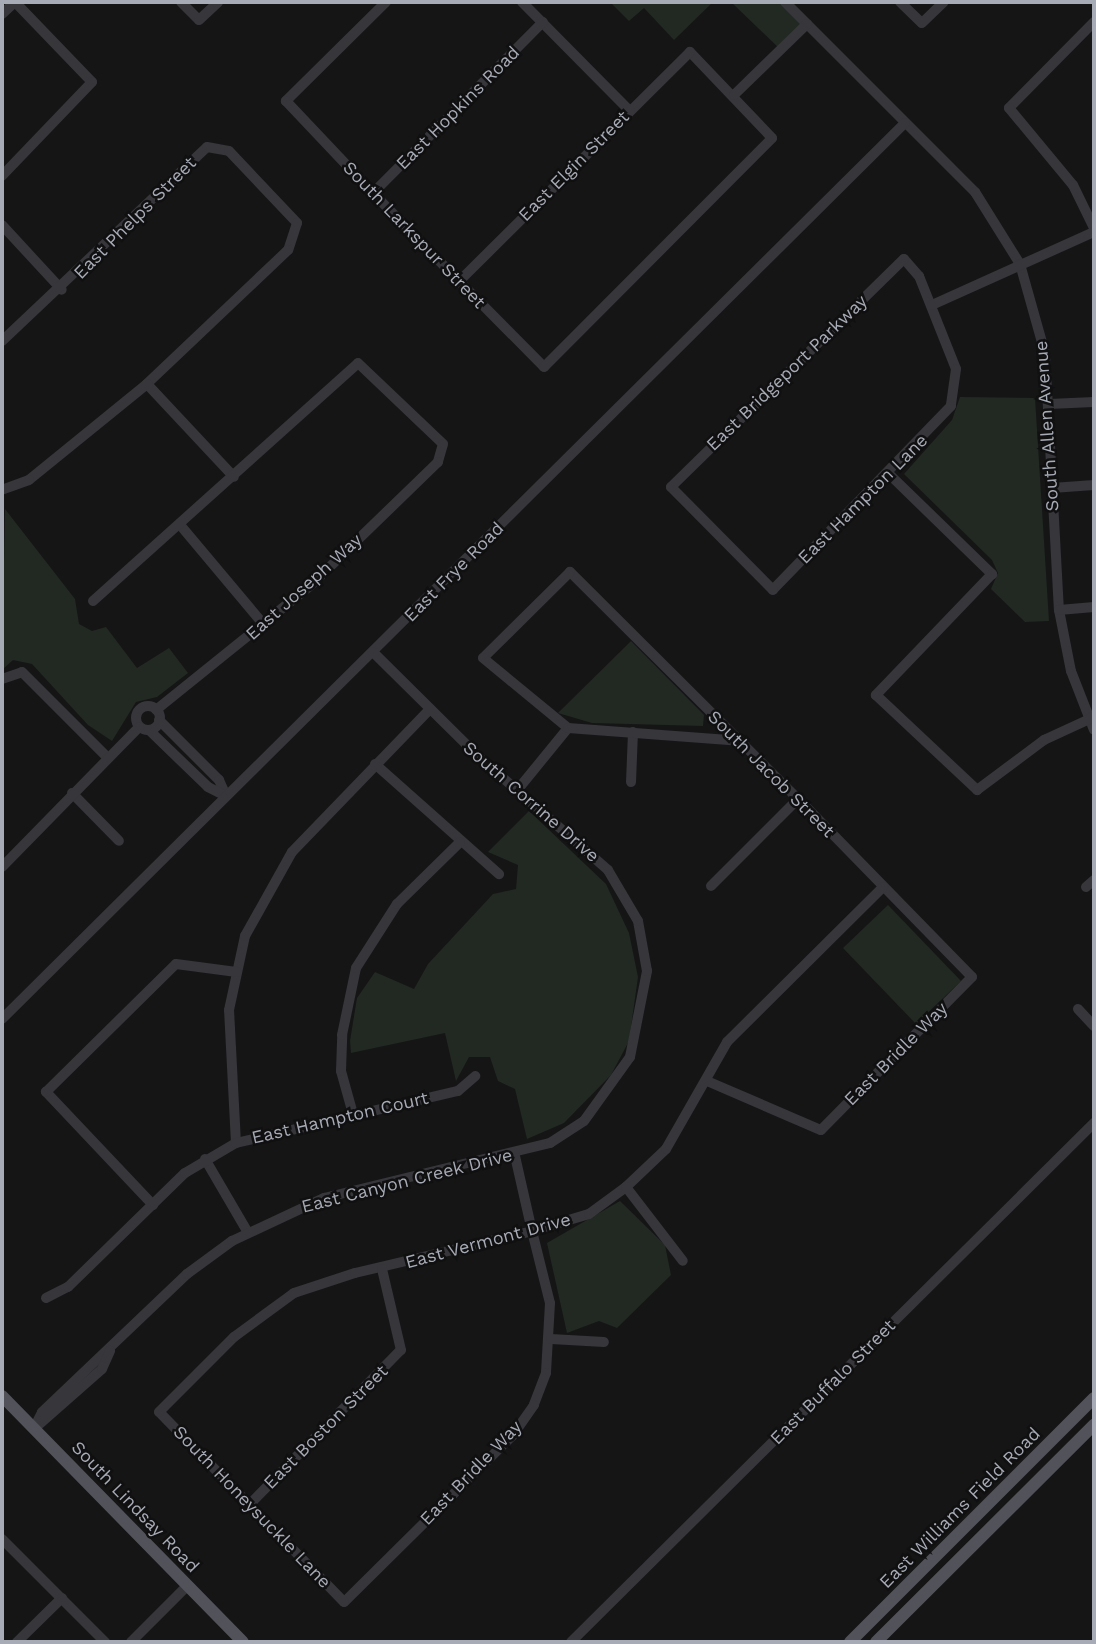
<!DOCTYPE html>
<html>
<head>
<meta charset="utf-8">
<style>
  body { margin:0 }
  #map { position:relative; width:1096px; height:1644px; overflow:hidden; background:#151516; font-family:"Work Sans",sans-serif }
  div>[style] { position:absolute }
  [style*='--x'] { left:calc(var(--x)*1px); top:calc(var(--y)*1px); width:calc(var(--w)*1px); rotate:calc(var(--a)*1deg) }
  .green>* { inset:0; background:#212922 }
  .minor>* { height:10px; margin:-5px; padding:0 5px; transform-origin:5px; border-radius:5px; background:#36363b }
  .minor>.ring { margin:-5px; padding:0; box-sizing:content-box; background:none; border:10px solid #36363b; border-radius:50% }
  .major>* { height:12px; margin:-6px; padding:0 6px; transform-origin:6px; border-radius:6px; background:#52535a }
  span { translate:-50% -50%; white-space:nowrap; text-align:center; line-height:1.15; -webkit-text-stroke:5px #101011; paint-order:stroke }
  .street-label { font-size:18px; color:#a7abb6 }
  .frame { position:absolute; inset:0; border:4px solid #a7abb6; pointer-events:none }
</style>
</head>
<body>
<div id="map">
  <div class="green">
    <i style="clip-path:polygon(610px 2px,713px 2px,674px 40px,644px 8px,629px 21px)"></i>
    <i style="clip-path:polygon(731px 2px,785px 2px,807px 24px,781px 50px)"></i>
    <i style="clip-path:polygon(960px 397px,1035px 398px,1049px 621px,1025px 622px,991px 589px,998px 573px,992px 560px,904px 474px,952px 420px)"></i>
    <i style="clip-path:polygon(5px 509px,75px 599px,79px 624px,92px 631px,106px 627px,137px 668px,169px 648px,188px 673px,157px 697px,136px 702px,112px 741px,88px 725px,32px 664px,13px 660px,2px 670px)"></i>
    <i style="clip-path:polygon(631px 641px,704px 715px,703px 726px,592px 723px,558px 713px)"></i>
    <i style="clip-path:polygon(529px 811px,606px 884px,629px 933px,638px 977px,629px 1041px,611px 1075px,564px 1123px,527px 1139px,515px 1089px,498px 1081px,490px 1057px,469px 1057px,456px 1081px,445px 1033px,351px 1053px,350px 1041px,357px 998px,375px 972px,414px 989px,428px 964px,493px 894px,516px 889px,518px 865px,488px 852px)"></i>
    <i style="clip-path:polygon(888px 905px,961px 981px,916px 1024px,843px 948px)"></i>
    <i style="clip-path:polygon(620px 1201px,665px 1245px,671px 1275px,617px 1328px,599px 1321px,567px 1333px,547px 1243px)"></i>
  </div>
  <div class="minor">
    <i style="--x:181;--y:2;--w:25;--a:45"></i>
    <i style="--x:199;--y:20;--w:26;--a:-43"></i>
    <i style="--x:386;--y:2;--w:141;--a:135.3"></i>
    <i style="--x:286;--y:101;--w:127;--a:46.6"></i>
    <i style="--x:373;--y:193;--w:123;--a:45.7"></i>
    <i style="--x:459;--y:281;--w:121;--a:45.3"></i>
    <i style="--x:544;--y:367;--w:323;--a:-45.1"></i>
    <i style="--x:772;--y:138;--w:119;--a:-133.6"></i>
    <i style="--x:690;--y:52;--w:325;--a:135.2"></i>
    <i style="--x:522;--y:2;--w:153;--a:45.3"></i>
    <i style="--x:785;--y:2;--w:269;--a:45"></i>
    <i style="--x:975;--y:192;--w:85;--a:58"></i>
    <i style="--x:1020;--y:264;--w:92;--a:74.3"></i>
    <i style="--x:1045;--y:353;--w:257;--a:86.9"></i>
    <i style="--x:1059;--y:610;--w:62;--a:78.9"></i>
    <i style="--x:1071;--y:671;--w:63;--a:68.7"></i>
    <i style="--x:900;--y:2;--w:30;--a:44"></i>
    <i style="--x:922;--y:23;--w:30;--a:-44"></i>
    <i style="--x:2;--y:14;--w:18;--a:-43"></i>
    <i style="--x:15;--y:2;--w:111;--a:46.1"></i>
    <i style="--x:92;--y:82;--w:130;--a:133.8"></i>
    <i style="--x:1094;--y:22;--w:121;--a:134.7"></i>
    <i style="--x:1009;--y:108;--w:100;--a:50.3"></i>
    <i style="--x:1073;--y:185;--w:48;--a:64"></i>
    <i style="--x:734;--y:95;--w:102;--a:-44.2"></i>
    <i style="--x:373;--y:193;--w:241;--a:-45.2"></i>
    <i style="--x:2;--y:225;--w:88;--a:47.3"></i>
    <i style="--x:904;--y:259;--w:23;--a:49"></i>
    <i style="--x:919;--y:276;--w:100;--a:68.3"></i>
    <i style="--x:956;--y:369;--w:37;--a:98"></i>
    <i style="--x:951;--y:406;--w:256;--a:134.1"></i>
    <i style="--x:773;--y:590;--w:145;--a:-134.7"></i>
    <i style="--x:671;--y:487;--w:326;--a:-44.4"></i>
    <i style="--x:932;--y:305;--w:178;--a:-24.3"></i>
    <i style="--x:2;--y:341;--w:282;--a:-43.4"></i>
    <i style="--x:207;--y:147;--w:22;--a:10"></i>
    <i style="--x:229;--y:151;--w:99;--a:46.6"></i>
    <i style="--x:297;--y:223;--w:28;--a:108"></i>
    <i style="--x:288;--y:250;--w:195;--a:136.5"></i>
    <i style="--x:147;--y:384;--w:152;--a:140.9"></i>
    <i style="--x:29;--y:480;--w:29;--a:160"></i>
    <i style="--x:147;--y:384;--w:127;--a:46.9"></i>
    <i style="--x:1049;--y:404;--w:45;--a:-2.5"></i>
    <i style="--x:889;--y:474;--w:144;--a:44.2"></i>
    <i style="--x:992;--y:574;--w:168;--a:133.8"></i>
    <i style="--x:876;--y:695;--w:139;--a:43.2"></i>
    <i style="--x:977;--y:790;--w:84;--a:-36.7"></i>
    <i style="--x:1044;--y:740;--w:55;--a:-24.7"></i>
    <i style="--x:1052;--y:488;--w:42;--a:-4.1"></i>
    <i style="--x:181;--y:526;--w:129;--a:50"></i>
    <i style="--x:93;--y:601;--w:356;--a:-41.9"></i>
    <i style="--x:358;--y:363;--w:117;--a:43.6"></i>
    <i style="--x:443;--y:444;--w:19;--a:106"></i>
    <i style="--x:438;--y:462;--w:177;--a:135.9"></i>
    <i style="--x:311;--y:585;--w:199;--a:141.1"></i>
    <i style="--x:1059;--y:610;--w:35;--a:-5"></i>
    <i style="--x:2;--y:679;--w:21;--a:-19"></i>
    <i style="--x:22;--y:672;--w:120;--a:45"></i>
    <i class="ring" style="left:136px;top:706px;width:14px;height:14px"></i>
    <i style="--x:159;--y:720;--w:85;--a:45"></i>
    <i style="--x:219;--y:780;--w:17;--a:66"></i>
    <i style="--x:149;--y:730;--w:82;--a:44"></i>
    <i style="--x:208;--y:787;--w:20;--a:27"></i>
    <i style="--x:375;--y:764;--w:166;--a:41.6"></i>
    <i style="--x:631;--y:782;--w:50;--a:-87.7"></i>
    <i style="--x:519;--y:788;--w:77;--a:-50.8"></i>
    <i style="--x:72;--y:793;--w:67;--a:45.6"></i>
    <i style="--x:2;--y:867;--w:196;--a:-45.6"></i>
    <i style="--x:711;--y:886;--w:123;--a:-45"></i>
    <i style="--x:1086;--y:887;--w:11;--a:-41"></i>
    <i style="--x:1078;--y:1009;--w:23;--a:47"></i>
    <i style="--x:2;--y:1019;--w:1272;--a:-44.78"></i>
    <i style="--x:707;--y:1081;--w:124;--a:23.3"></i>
    <i style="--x:821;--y:1130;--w:215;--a:-45.4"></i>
    <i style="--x:972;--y:977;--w:249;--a:-134.3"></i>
    <i style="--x:798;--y:799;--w:322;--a:-135.1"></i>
    <i style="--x:570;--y:572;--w:122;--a:135.3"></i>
    <i style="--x:483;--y:658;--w:110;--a:39.5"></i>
    <i style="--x:568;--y:728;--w:171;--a:4.3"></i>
    <i style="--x:353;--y:1114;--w:45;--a:-105.6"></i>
    <i style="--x:341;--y:1071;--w:36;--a:-88"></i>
    <i style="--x:342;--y:1035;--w:68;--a:-78.2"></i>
    <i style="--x:356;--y:968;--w:76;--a:-57.4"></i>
    <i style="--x:397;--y:904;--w:88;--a:-44.5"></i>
    <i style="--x:236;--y:1143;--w:133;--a:-93"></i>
    <i style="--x:229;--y:1010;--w:76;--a:-77.8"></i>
    <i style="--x:245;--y:936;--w:96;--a:-60.8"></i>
    <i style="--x:292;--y:852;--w:197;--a:-46"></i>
    <i style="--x:515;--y:1156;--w:77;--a:77.2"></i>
    <i style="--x:532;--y:1231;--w:74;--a:76"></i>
    <i style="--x:550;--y:1303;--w:70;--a:93.3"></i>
    <i style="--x:546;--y:1373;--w:34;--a:111"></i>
    <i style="--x:534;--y:1405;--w:38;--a:125"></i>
    <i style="--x:512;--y:1436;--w:236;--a:135.3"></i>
    <i style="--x:344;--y:1602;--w:265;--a:-134.2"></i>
    <i style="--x:159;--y:1412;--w:106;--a:-45"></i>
    <i style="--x:234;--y:1337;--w:74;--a:-36.3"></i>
    <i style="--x:294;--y:1293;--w:64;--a:-18.2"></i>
    <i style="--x:355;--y:1273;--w:182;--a:-13.3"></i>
    <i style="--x:532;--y:1231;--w:59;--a:-16.6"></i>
    <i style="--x:589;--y:1214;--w:46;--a:-36.1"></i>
    <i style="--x:626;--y:1187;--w:55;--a:-43.5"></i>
    <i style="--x:666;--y:1149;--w:123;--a:-60.3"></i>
    <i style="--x:727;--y:1042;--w:220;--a:-44.8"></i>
    <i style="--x:205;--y:1159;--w:83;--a:59.7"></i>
    <i style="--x:626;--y:1187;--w:93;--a:52.4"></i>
    <i style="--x:153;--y:1205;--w:156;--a:-133.4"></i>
    <i style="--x:46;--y:1092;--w:182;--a:-44.6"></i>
    <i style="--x:176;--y:964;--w:61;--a:7.6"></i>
    <i style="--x:46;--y:1298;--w:25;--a:-27"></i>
    <i style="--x:68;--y:1287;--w:163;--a:-44.3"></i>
    <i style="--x:185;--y:1173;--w:59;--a:-30.5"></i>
    <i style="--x:236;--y:1143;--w:228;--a:-13.2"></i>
    <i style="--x:458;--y:1091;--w:23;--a:-41"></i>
    <i style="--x:551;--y:1339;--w:53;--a:3.2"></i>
    <i style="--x:34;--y:1428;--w:18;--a:-63"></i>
    <i style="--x:42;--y:1412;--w:200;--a:-43.6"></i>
    <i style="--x:187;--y:1274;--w:56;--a:-36.3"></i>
    <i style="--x:232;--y:1241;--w:102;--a:-25.1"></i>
    <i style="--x:324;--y:1198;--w:233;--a:-13.7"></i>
    <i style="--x:550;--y:1143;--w:40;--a:-32.9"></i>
    <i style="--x:584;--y:1121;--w:79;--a:-54.3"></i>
    <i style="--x:630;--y:1057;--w:88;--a:-78.8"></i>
    <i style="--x:647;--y:971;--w:51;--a:-100.2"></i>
    <i style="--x:638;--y:921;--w:59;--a:-120.5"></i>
    <i style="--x:608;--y:870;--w:173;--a:-138.8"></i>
    <i style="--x:478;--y:756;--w:148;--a:-135.3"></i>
    <i style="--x:35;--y:1428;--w:89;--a:-41.4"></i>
    <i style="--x:102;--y:1369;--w:20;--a:-66"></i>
    <i style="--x:251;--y:1503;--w:214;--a:-45.6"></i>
    <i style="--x:401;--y:1350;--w:83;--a:-103.2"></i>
    <i style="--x:2;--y:1539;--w:146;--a:45"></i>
    <i style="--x:17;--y:1642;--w:63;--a:-44.4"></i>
    <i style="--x:131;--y:1642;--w:79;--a:-45"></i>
    <i style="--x:571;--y:1642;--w:737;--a:-44.78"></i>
  </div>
  <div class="major">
    <i style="--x:2;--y:1396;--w:344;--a:45.6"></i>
    <i style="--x:850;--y:1642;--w:345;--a:-45"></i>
    <i style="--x:876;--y:1642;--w:308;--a:-44.9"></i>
  </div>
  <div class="street-label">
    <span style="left:458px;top:108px;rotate:-45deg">East Hopkins Road</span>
    <span style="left:574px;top:166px;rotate:-45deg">East Elgin Street</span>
    <span style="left:135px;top:218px;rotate:-45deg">East Phelps Street</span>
    <span style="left:414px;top:235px;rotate:46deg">South Larkspur Street</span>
    <span style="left:787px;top:373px;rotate:-44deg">East Bridgeport Parkway</span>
    <span style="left:1047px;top:426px;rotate:-94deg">South Allen Avenue</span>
    <span style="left:863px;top:499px;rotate:-45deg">East Hampton Lane</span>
    <span style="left:454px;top:572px;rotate:-45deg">East Frye Road</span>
    <span style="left:304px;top:587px;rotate:-42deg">East Joseph Way</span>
    <span style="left:771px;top:774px;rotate:45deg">South Jacob Street</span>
    <span style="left:531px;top:802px;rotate:41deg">South Corrine Drive</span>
    <span style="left:896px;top:1054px;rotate:-45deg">East Bridle Way</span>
    <span style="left:340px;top:1118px;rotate:-13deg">East Hampton Court</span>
    <span style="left:407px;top:1181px;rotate:-14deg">East Canyon Creek Drive</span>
    <span style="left:488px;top:1241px;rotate:-15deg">East Vermont Drive</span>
    <span style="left:833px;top:1382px;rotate:-45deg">East Buffalo Street</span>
    <span style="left:326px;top:1427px;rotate:-45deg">East Boston Street</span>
    <span style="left:471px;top:1473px;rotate:-46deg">East Bridle Way</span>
    <span style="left:135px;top:1507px;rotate:46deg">South Lindsay Road</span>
    <span style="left:252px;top:1507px;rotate:46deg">South Honeysuckle Lane</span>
    <span style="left:960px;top:1508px;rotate:-45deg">East Williams Field Road</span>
  </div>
  <div class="frame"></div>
</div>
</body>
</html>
